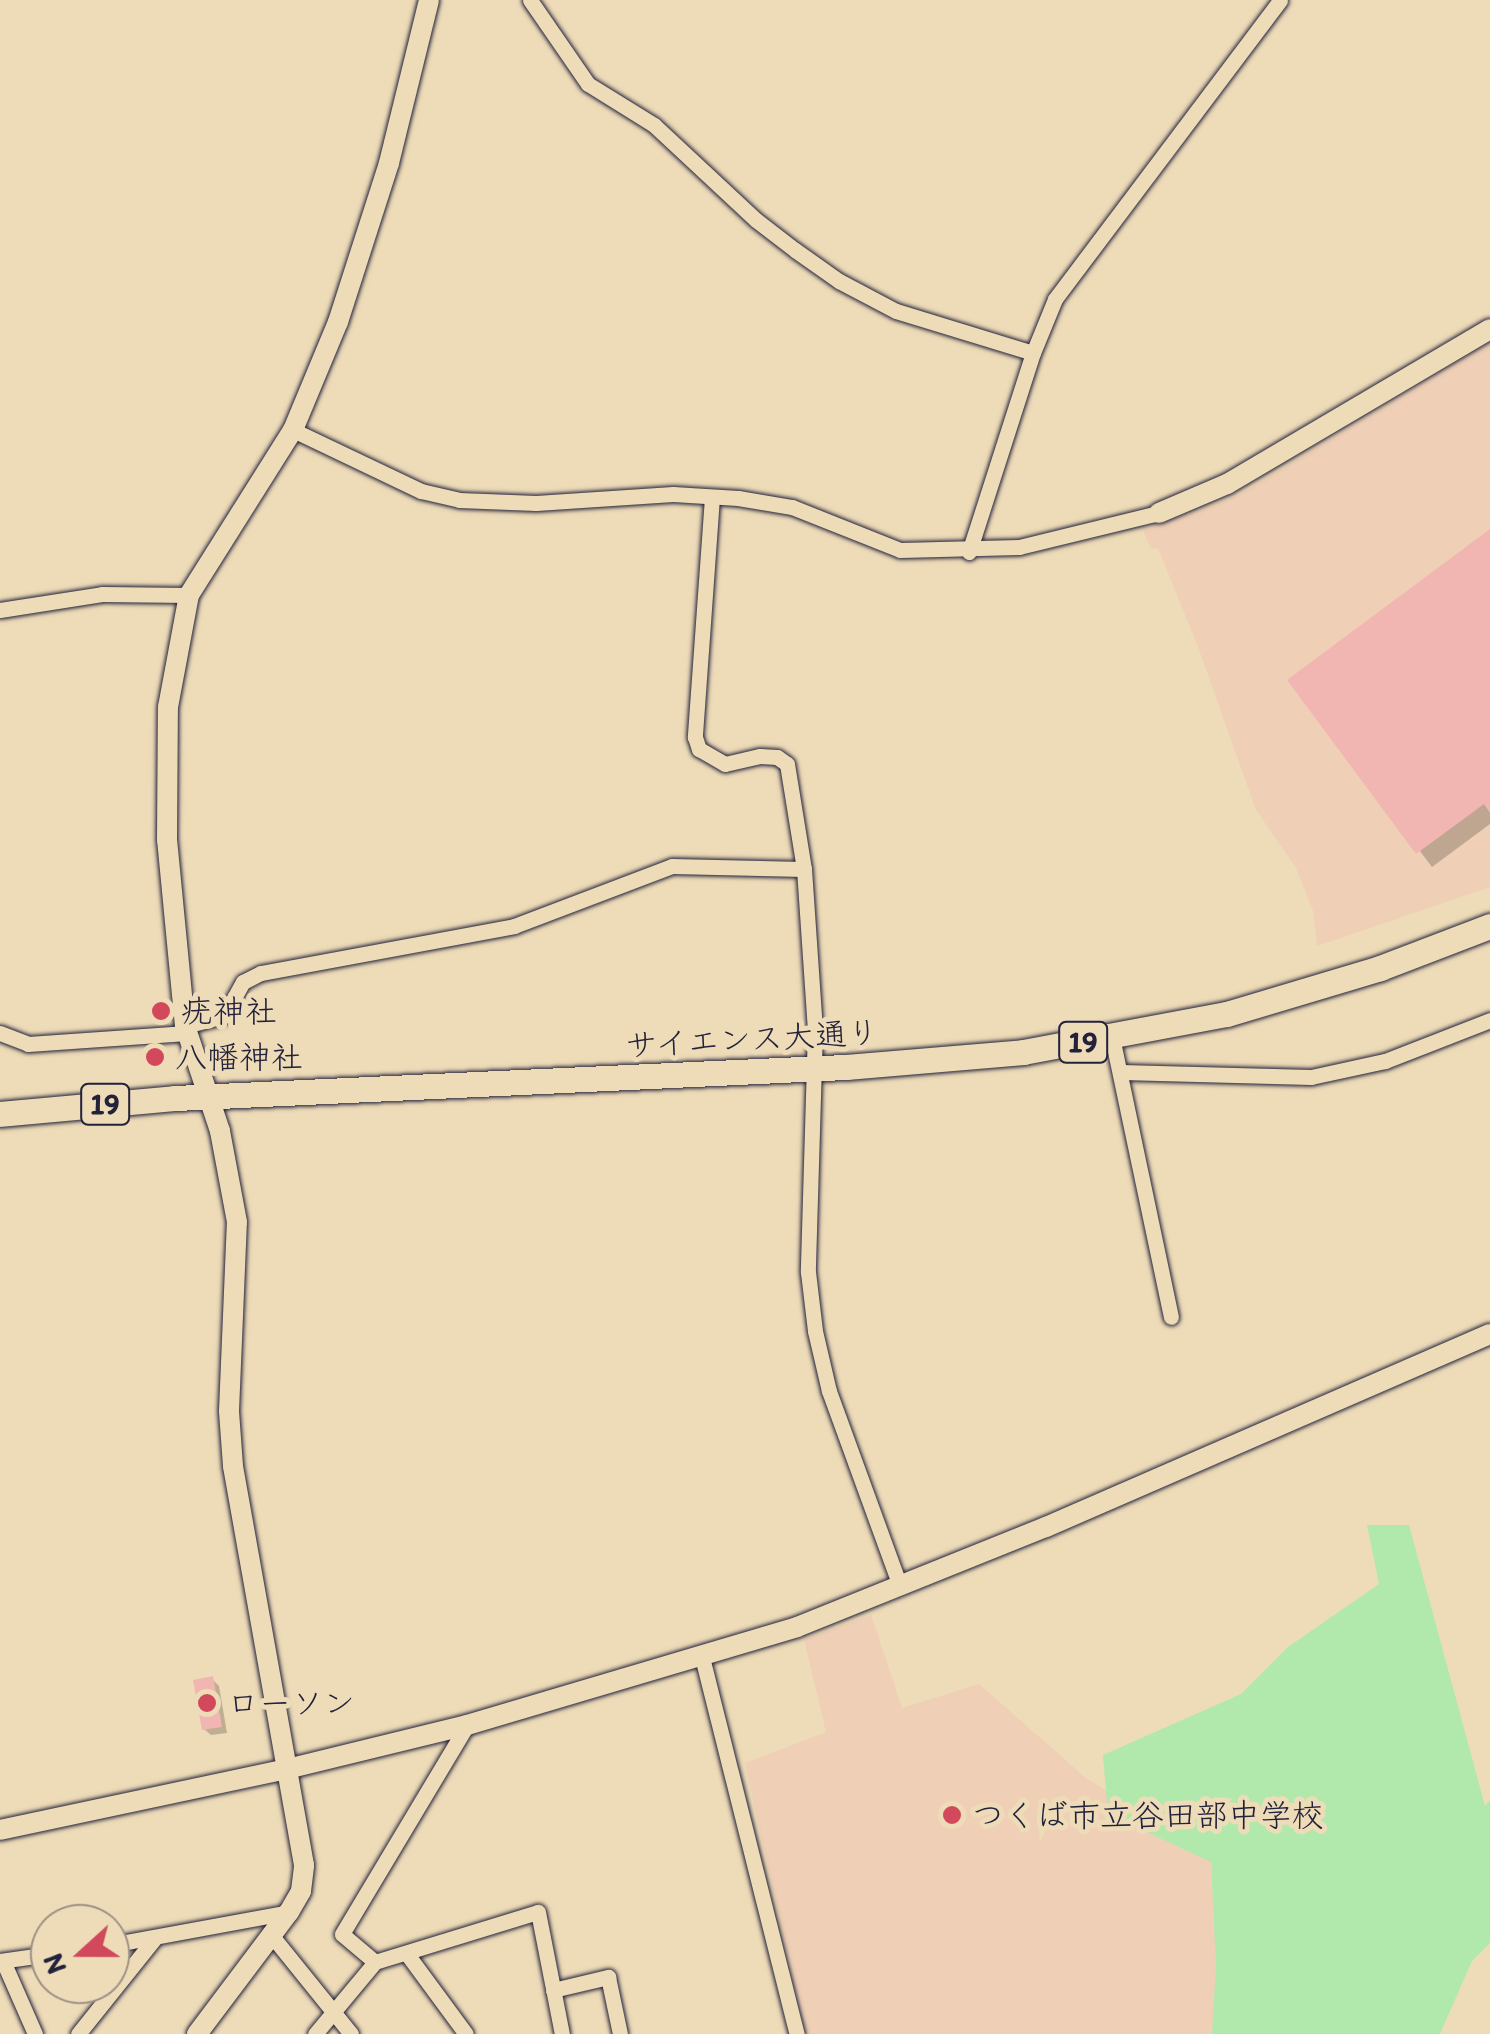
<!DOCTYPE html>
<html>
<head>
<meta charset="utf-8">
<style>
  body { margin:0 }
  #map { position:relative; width:1490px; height:2034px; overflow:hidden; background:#eedbb8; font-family:Itim,"Klee One",sans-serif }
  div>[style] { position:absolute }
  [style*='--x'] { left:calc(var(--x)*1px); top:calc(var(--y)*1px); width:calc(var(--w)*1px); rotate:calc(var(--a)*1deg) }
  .built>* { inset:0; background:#efd0b6 }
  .green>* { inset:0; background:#b1e9ad }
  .shadow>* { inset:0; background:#0003 }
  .building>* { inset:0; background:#f1b6b1 }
  .roads { filter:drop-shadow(0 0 2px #22223b) drop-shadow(0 0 2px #22223b) }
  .minor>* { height:15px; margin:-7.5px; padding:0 7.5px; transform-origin:7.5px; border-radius:7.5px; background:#eedbb8 }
  .tertiary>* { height:20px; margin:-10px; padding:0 10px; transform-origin:10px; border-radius:10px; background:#eedbb8 }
  .primary>* { height:25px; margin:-12.5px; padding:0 12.5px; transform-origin:12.5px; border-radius:12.5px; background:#eedbb8 }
  .dots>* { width:28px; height:28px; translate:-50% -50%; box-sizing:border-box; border:5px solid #eedbb8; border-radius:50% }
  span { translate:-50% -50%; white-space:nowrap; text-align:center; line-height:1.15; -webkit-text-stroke:10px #eedbb8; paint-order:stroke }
  .shield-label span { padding:2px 8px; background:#eedbb8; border:2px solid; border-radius:8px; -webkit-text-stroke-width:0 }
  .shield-label { font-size:30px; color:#22223b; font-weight:700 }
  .poi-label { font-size:32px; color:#22223b }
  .left { translate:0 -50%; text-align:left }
  .street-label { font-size:32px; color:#22223b }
  .north { position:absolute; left:30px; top:1904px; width:100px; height:100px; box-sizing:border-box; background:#eedbb8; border:2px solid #9c9186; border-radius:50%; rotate:249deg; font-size:28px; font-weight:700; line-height:40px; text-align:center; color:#22223b }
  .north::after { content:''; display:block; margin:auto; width:35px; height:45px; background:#d1495b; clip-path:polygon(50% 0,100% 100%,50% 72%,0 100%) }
</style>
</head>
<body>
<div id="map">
  <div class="built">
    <i style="clip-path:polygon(1490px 342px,1490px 887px,1317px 946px,1313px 911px,1296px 868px,1256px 810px,1198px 647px,1158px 548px,1151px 549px,1143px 530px,1237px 496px)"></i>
    <i style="clip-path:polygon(871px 1615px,902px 1708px,979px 1684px,1087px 1779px,1210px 1852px,1219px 2009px,1225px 2034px,805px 2034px,745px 1763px,826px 1732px,804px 1639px)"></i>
  </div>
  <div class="green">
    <i style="clip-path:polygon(1367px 1525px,1409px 1525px,1485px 1806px,1490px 1800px,1490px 1943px,1472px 1961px,1440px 2034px,1212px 2034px,1216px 1965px,1211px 1862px,1108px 1814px,1103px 1755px,1241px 1694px,1288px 1647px,1379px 1584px)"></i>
  </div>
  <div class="shadow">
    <i style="clip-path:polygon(1490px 532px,1490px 824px,1432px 867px,1290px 680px)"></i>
    <i style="clip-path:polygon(212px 1679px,219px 1686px,227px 1733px,211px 1735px,204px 1729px)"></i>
  </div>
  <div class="building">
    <i style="clip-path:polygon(1490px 529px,1490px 813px,1484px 804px,1416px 854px,1287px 680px)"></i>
    <i style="clip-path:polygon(213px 1676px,222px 1727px,202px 1730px,193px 1680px)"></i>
  </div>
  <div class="roads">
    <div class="minor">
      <i style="--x:530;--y:0;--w:102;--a:55.4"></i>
      <i style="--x:588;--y:84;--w:78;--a:31.8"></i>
      <i style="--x:654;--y:125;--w:139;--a:43"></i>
      <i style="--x:756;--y:220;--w:49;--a:37.6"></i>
      <i style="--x:795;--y:250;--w:54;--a:35.2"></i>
      <i style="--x:839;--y:281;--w:64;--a:27.8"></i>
      <i style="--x:896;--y:311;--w:143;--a:17"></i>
      <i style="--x:293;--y:430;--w:142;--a:25.5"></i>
      <i style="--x:421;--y:491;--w:39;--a:13"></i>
      <i style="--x:459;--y:500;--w:77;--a:2.2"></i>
      <i style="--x:536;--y:503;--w:137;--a:-3.8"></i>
      <i style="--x:673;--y:494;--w:65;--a:3.5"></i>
      <i style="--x:738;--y:498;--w:55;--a:9.5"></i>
      <i style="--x:792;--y:507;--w:116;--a:21.7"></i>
      <i style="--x:900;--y:550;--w:119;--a:-1.4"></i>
      <i style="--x:1019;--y:547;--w:144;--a:-13.7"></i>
      <i style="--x:712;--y:497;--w:241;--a:94.1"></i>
      <i style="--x:695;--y:737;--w:13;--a:72"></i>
      <i style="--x:699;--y:749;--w:30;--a:30"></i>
      <i style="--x:725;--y:764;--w:36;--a:-13"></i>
      <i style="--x:760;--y:756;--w:17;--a:3"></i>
      <i style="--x:777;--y:757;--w:12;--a:35"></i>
      <i style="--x:787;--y:764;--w:106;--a:80.8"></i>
      <i style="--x:804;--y:869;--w:160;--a:86.1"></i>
      <i style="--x:815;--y:1029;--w:243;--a:91.7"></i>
      <i style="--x:808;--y:1272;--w:59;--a:83.2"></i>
      <i style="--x:815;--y:1331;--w:62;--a:76.9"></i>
      <i style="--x:829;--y:1391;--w:208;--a:70"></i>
      <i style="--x:969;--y:552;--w:209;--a:-72.2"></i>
      <i style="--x:1033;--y:353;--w:58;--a:-67.8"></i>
      <i style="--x:1055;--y:299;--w:374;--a:-53"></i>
      <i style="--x:0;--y:610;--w:103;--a:-8.9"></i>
      <i style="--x:102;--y:594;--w:87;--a:0.7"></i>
      <i style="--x:185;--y:1026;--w:40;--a:-14.4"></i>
      <i style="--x:224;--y:1016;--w:39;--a:-61"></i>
      <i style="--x:243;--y:982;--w:20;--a:-27"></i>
      <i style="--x:261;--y:973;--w:257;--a:-10.5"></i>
      <i style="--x:514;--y:926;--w:169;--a:-20.8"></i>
      <i style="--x:672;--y:866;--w:132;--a:1.3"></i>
      <i style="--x:0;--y:1033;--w:30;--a:21"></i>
      <i style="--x:28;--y:1044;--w:159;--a:-4"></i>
      <i style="--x:1112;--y:1037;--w:286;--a:78.1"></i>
      <i style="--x:1121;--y:1072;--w:190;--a:1.5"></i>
      <i style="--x:1311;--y:1077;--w:76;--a:-12.2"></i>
      <i style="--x:1385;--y:1061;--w:113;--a:-21.3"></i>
      <i style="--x:702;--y:1657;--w:389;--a:75.9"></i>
      <i style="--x:272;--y:1936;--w:126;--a:51.1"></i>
      <i style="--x:110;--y:1945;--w:182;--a:-10.4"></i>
      <i style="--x:407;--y:1954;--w:99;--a:53.6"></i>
      <i style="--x:0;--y:1961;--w:50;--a:-8"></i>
      <i style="--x:3;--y:1961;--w:80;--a:66.3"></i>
      <i style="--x:375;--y:1962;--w:43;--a:-139.7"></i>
      <i style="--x:342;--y:1934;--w:244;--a:-59.1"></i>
      <i style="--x:553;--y:1990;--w:57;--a:-13.3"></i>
      <i style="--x:608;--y:1977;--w:58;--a:78.1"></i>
      <i style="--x:78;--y:2034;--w:122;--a:-51.3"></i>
      <i style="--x:315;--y:2034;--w:94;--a:-50.2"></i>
      <i style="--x:375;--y:1962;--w:170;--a:-17.1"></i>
      <i style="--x:538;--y:1912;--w:124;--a:78.9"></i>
    </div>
    <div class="tertiary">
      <i style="--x:1159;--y:513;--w:74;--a:-23.1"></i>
      <i style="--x:1227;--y:484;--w:305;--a:-30.5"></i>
      <i style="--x:0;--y:1830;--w:293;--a:-12"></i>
      <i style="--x:287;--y:1769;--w:185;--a:-13.7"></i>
      <i style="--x:467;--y:1725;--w:344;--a:-16.5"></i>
      <i style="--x:797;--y:1627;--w:268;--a:-21.9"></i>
      <i style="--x:1046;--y:1527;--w:484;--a:-23.5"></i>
      <i style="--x:197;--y:2034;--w:153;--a:-53"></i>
      <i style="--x:289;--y:1912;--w:24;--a:-60"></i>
      <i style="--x:301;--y:1891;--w:26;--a:-83"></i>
      <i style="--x:304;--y:1865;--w:405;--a:-100.1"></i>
      <i style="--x:233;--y:1466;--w:55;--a:-94.2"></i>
      <i style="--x:229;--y:1411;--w:189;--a:-87.6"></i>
      <i style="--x:237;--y:1222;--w:93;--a:-100.6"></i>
      <i style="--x:220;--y:1131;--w:111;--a:-108.4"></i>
      <i style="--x:185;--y:1026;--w:187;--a:-95.5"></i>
      <i style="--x:167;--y:840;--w:133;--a:-89.6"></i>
      <i style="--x:168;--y:707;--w:114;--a:-79.4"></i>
      <i style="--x:189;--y:595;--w:195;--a:-57.8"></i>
      <i style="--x:293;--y:430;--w:117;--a:-67.4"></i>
      <i style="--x:338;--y:322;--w:167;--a:-72.2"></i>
      <i style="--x:389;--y:163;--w:168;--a:-76.2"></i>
    </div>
    <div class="primary">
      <i style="--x:0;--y:1114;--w:176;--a:-5.2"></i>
      <i style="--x:175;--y:1098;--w:672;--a:-2.65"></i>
      <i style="--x:846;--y:1067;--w:178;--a:-4.8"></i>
      <i style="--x:1023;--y:1052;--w:208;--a:-10.6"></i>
      <i style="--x:1227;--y:1014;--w:160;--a:-16.7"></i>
      <i style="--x:1380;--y:968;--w:118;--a:-20.9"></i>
    </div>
  </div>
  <div class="dots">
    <i style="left:161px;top:1011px;background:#d1495b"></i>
    <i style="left:155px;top:1057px;background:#d1495b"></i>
    <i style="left:207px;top:1703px;background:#d1495b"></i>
    <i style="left:952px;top:1815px;background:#d1495b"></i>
  </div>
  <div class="shield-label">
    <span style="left:1083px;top:1042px">19</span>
    <span style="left:105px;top:1104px">19</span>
  </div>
  <div class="poi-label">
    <span class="left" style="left:181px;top:1011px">疣神社</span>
    <span class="left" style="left:175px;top:1057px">八幡神社</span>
    <span class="left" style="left:227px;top:1703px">ローソン</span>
    <span class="left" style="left:972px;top:1815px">つくば市立谷田部中学校</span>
  </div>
  <div class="street-label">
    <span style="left:752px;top:1039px;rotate:-3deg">サイエンス大通り</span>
  </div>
  <div class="north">N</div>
</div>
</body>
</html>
